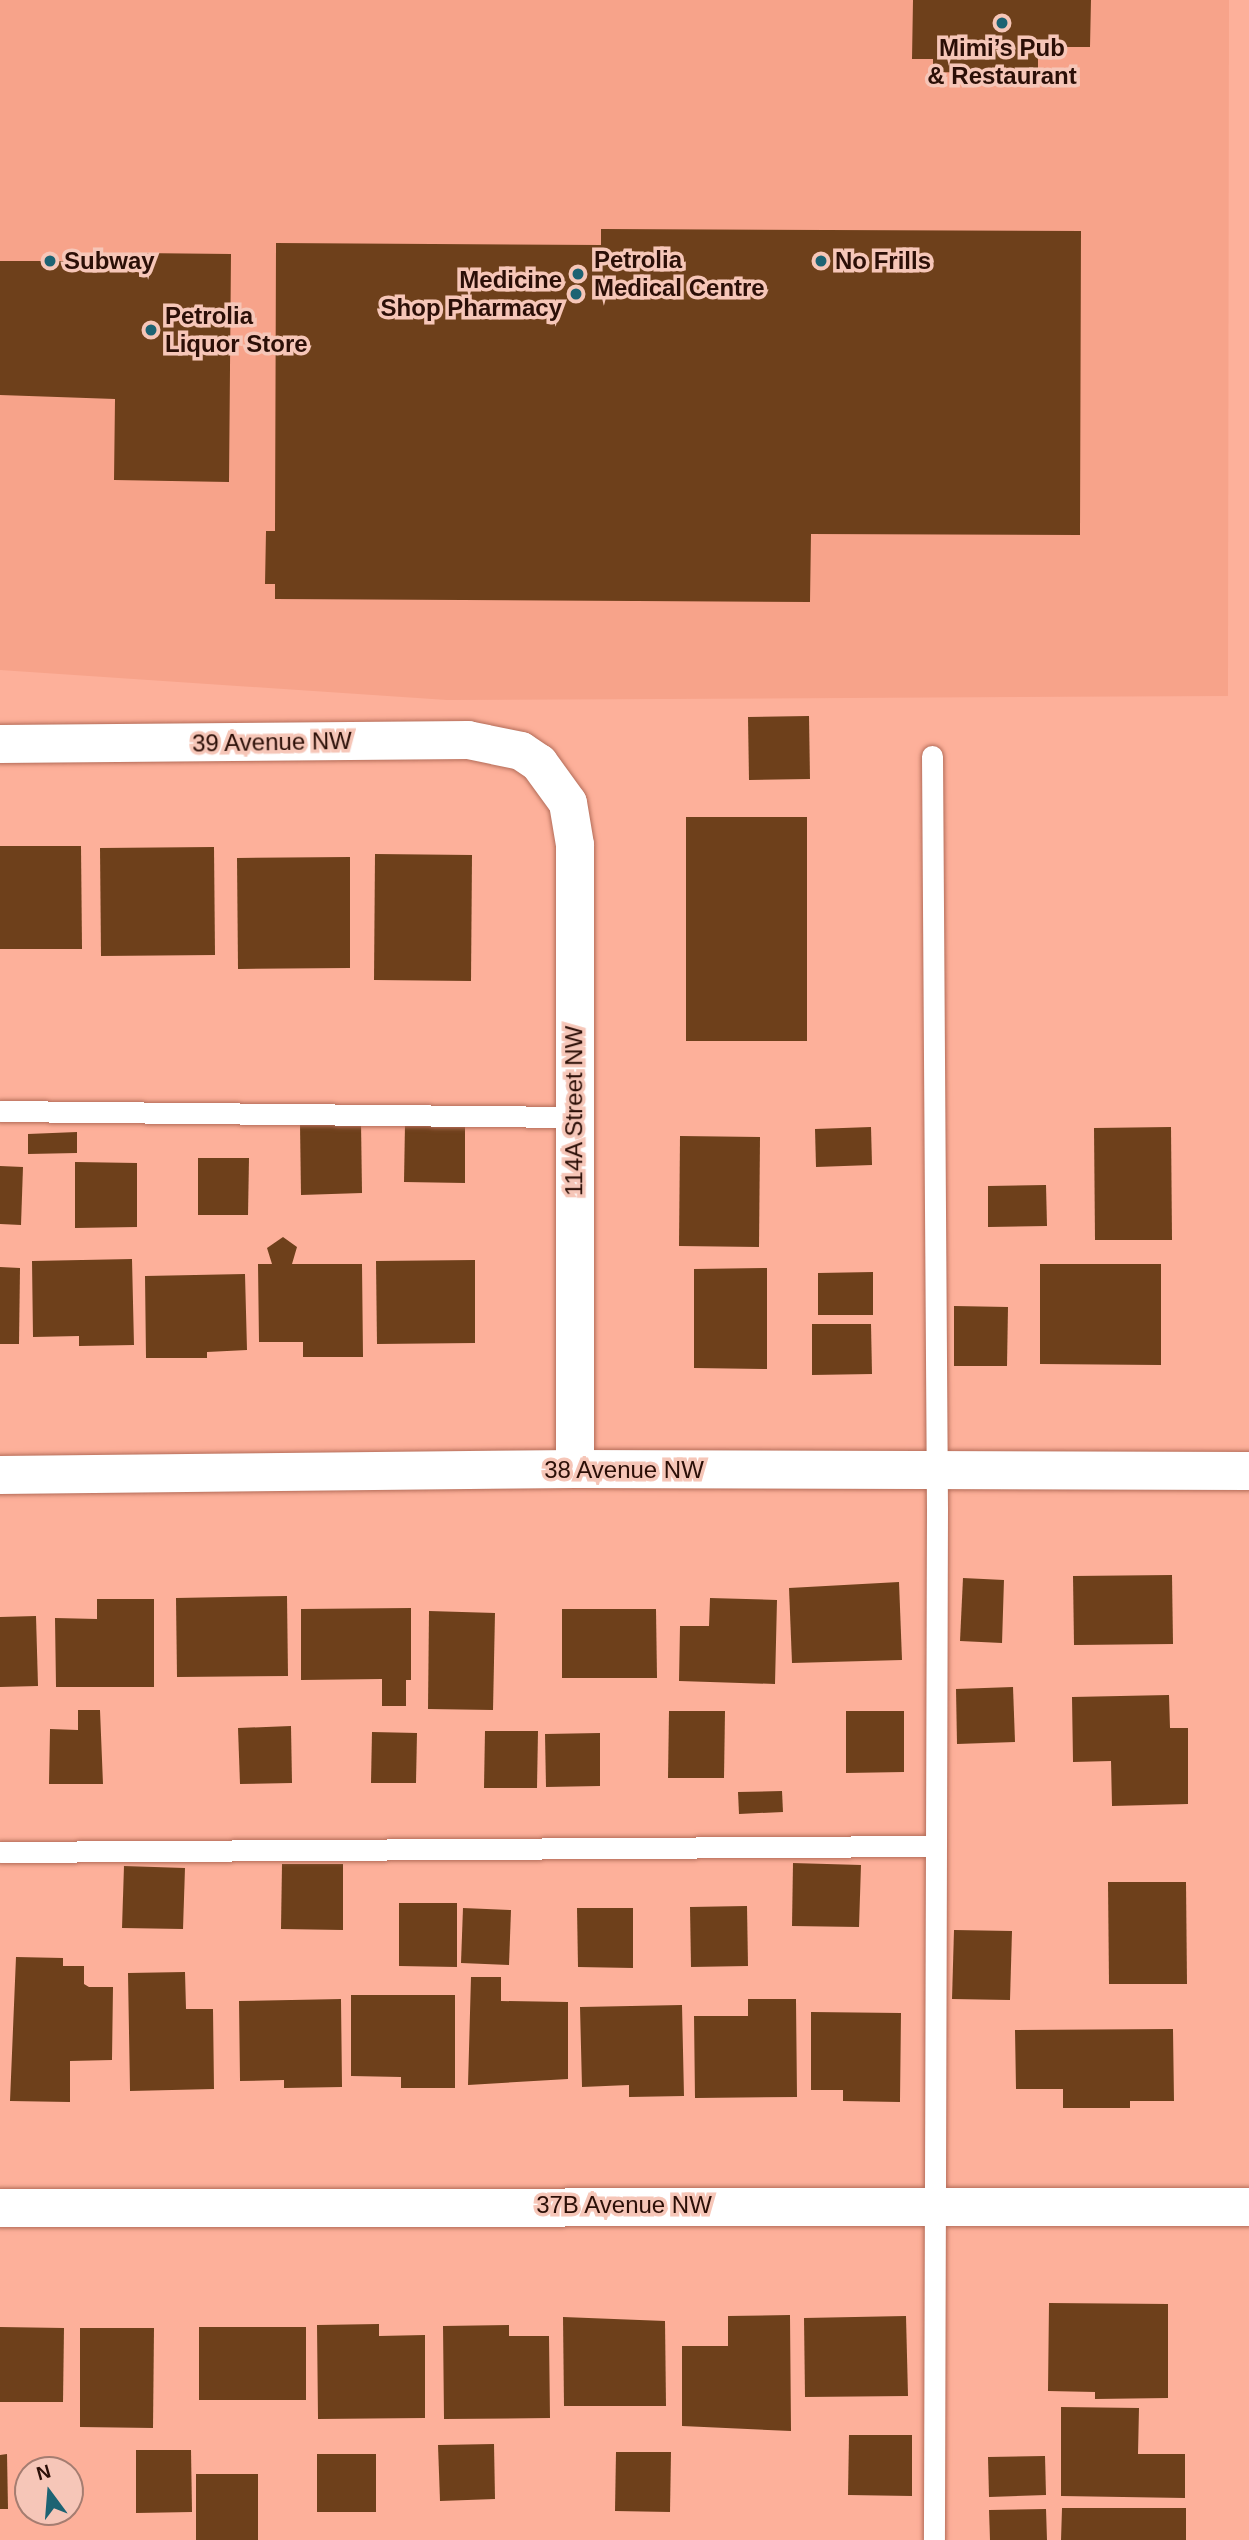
<!DOCTYPE html>
<html>
<head>
<meta charset="utf-8">
<style>
  body { margin:0 }
  #map { position:relative; width:1249px; height:2540px; overflow:hidden; background:#fdb09a; font-family:Helvetica,sans-serif }
  div>[style] { position:absolute }
  [style*='--x'] { left:calc(var(--x)*1px); top:calc(var(--y)*1px); width:calc(var(--w)*1px); rotate:calc(var(--a)*1deg) }
  .built>* { inset:0; background:#f7a38a }
  .building>* { inset:0; background:#6e401b }
  .roads { filter:drop-shadow(0 0 2px #b36c58) drop-shadow(0 0 2px #b36c58) }
  .service>* { height:21px; margin:-10.5px; padding:0 10.5px; transform-origin:10.5px; border-radius:10.5px; background:#fff }
  .minor>* { height:38px; margin:-19px; padding:0 19px; transform-origin:19px; border-radius:19px; background:#fff }
  .dots>* { width:19px; height:19px; translate:-50% -50%; box-sizing:border-box; border:4px solid #f6c6b8; border-radius:50% }
  span { translate:-50% -50%; white-space:nowrap; text-align:center; line-height:1.15; -webkit-text-stroke:7px #f6c6b8; paint-order:stroke }
  .poi-label { font-size:24px; color:#2b0f07; font-weight:700 }
  .left { translate:0 -50%; text-align:left }
  .right { translate:-100% -50%; text-align:right }
  .street-label { font-size:24px; color:#2b0f07 }
  .north { position:absolute; left:14px; top:2456px; width:70px; height:70px; box-sizing:border-box; background:#f6c6b8; border:2px solid #a57d71; border-radius:50%; rotate:344deg; font-size:19px; font-weight:700; line-height:28px; text-align:center; color:#2b0f07 }
  .north::after { content:''; display:block; margin:auto; width:24px; height:32px; background:#1d6373; clip-path:polygon(50% 0,100% 100%,50% 72%,0 100%) }
</style>
</head>
<body>
<div id="map">
  <div class="built">
    <i style="clip-path:polygon(0 0,1229px 0,1228px 696px,447px 700px,0 670px)"></i>
  </div>
  <div class="building">
    <i style="clip-path:polygon(913px 0,1091px 0,1090px 47px,1038px 47px,1038px 74px,933px 72px,933px 59px,912px 59px)"></i>
    <i style="clip-path:polygon(601px 229px,1081px 231px,1080px 535px,811px 534px,810px 602px,275px 599px,275px 584px,265px 584px,266px 531px,275px 531px,276px 243px,601px 245px)"></i>
    <i style="clip-path:polygon(137px 253px,231px 254px,229px 482px,114px 480px,115px 399px,0 395px,0 261px,137px 261px)"></i>
    <i style="clip-path:polygon(809px 716px,810px 779px,749px 780px,748px 717px)"></i>
    <i style="clip-path:polygon(686px 817px,807px 817px,807px 1041px,686px 1041px)"></i>
    <i style="clip-path:polygon(0 846px,81px 846px,82px 949px,0 949px)"></i>
    <i style="clip-path:polygon(214px 847px,215px 955px,101px 956px,100px 848px)"></i>
    <i style="clip-path:polygon(375px 854px,472px 855px,471px 981px,374px 980px)"></i>
    <i style="clip-path:polygon(350px 857px,350px 968px,238px 969px,237px 858px)"></i>
    <i style="clip-path:polygon(361px 1122px,362px 1193px,301px 1195px,300px 1124px)"></i>
    <i style="clip-path:polygon(405px 1124px,465px 1125px,465px 1183px,404px 1182px)"></i>
    <i style="clip-path:polygon(871px 1127px,872px 1165px,816px 1167px,815px 1129px)"></i>
    <i style="clip-path:polygon(1171px 1127px,1172px 1240px,1095px 1240px,1094px 1128px)"></i>
    <i style="clip-path:polygon(77px 1132px,77px 1153px,28px 1154px,28px 1134px)"></i>
    <i style="clip-path:polygon(680px 1136px,760px 1137px,759px 1247px,679px 1246px)"></i>
    <i style="clip-path:polygon(198px 1158px,249px 1158px,248px 1215px,198px 1215px)"></i>
    <i style="clip-path:polygon(75px 1162px,137px 1163px,137px 1227px,75px 1228px)"></i>
    <i style="clip-path:polygon(0 1166px,23px 1167px,21px 1225px,0 1224px)"></i>
    <i style="clip-path:polygon(1046px 1185px,1047px 1226px,988px 1227px,988px 1186px)"></i>
    <i style="clip-path:polygon(283px 1237px,297px 1247px,292px 1264px,362px 1264px,363px 1357px,303px 1357px,303px 1342px,259px 1342px,258px 1264px,272px 1264px,267px 1248px)"></i>
    <i style="clip-path:polygon(132px 1259px,134px 1345px,79px 1346px,79px 1336px,33px 1337px,32px 1261px)"></i>
    <i style="clip-path:polygon(475px 1260px,475px 1343px,377px 1344px,376px 1261px)"></i>
    <i style="clip-path:polygon(1040px 1264px,1161px 1264px,1161px 1365px,1040px 1364px)"></i>
    <i style="clip-path:polygon(0 1267px,20px 1268px,19px 1344px,0 1344px)"></i>
    <i style="clip-path:polygon(767px 1268px,767px 1369px,694px 1368px,694px 1269px)"></i>
    <i style="clip-path:polygon(873px 1272px,873px 1315px,818px 1315px,818px 1273px)"></i>
    <i style="clip-path:polygon(245px 1274px,247px 1350px,207px 1352px,207px 1358px,146px 1358px,145px 1276px)"></i>
    <i style="clip-path:polygon(954px 1306px,1008px 1307px,1007px 1366px,954px 1366px)"></i>
    <i style="clip-path:polygon(812px 1324px,871px 1324px,872px 1374px,812px 1375px)"></i>
    <i style="clip-path:polygon(1172px 1575px,1173px 1644px,1074px 1645px,1073px 1576px)"></i>
    <i style="clip-path:polygon(963px 1578px,1004px 1580px,1002px 1643px,960px 1641px)"></i>
    <i style="clip-path:polygon(899px 1582px,902px 1660px,792px 1663px,789px 1588px)"></i>
    <i style="clip-path:polygon(287px 1596px,288px 1676px,177px 1677px,176px 1598px)"></i>
    <i style="clip-path:polygon(710px 1598px,777px 1600px,775px 1684px,679px 1681px,680px 1626px,709px 1626px)"></i>
    <i style="clip-path:polygon(97px 1599px,154px 1599px,154px 1687px,56px 1687px,55px 1618px,97px 1619px)"></i>
    <i style="clip-path:polygon(411px 1608px,411px 1680px,406px 1680px,406px 1706px,382px 1706px,382px 1679px,301px 1680px,301px 1609px)"></i>
    <i style="clip-path:polygon(562px 1609px,656px 1609px,657px 1678px,562px 1678px)"></i>
    <i style="clip-path:polygon(429px 1611px,495px 1613px,493px 1710px,428px 1709px)"></i>
    <i style="clip-path:polygon(36px 1616px,38px 1686px,0 1687px,0 1617px)"></i>
    <i style="clip-path:polygon(1013px 1687px,1015px 1742px,957px 1744px,956px 1689px)"></i>
    <i style="clip-path:polygon(1169px 1695px,1170px 1728px,1188px 1728px,1188px 1804px,1112px 1806px,1111px 1761px,1073px 1762px,1072px 1697px)"></i>
    <i style="clip-path:polygon(78px 1710px,100px 1710px,103px 1784px,49px 1784px,50px 1729px,78px 1730px)"></i>
    <i style="clip-path:polygon(669px 1711px,725px 1711px,724px 1778px,668px 1778px)"></i>
    <i style="clip-path:polygon(846px 1711px,904px 1711px,904px 1772px,846px 1773px)"></i>
    <i style="clip-path:polygon(291px 1726px,292px 1783px,240px 1784px,238px 1728px)"></i>
    <i style="clip-path:polygon(485px 1731px,538px 1731px,537px 1788px,484px 1788px)"></i>
    <i style="clip-path:polygon(372px 1732px,417px 1733px,416px 1783px,371px 1783px)"></i>
    <i style="clip-path:polygon(600px 1733px,600px 1786px,546px 1787px,545px 1734px)"></i>
    <i style="clip-path:polygon(782px 1791px,783px 1812px,739px 1814px,738px 1792px)"></i>
    <i style="clip-path:polygon(793px 1863px,861px 1865px,859px 1927px,792px 1926px)"></i>
    <i style="clip-path:polygon(282px 1864px,343px 1864px,343px 1930px,281px 1929px)"></i>
    <i style="clip-path:polygon(124px 1866px,185px 1868px,183px 1929px,122px 1928px)"></i>
    <i style="clip-path:polygon(1108px 1882px,1186px 1882px,1187px 1984px,1109px 1984px)"></i>
    <i style="clip-path:polygon(399px 1903px,457px 1903px,457px 1967px,399px 1966px)"></i>
    <i style="clip-path:polygon(747px 1906px,748px 1966px,691px 1967px,690px 1907px)"></i>
    <i style="clip-path:polygon(463px 1908px,511px 1910px,509px 1965px,461px 1963px)"></i>
    <i style="clip-path:polygon(577px 1908px,633px 1908px,633px 1968px,578px 1967px)"></i>
    <i style="clip-path:polygon(954px 1930px,1012px 1931px,1010px 2000px,952px 1999px)"></i>
    <i style="clip-path:polygon(16px 1957px,63px 1958px,63px 1966px,84px 1966px,84px 1984px,89px 1987px,113px 1987px,112px 2060px,70px 2061px,70px 2102px,10px 2101px)"></i>
    <i style="clip-path:polygon(185px 1972px,186px 2009px,213px 2009px,214px 2089px,130px 2091px,128px 1973px)"></i>
    <i style="clip-path:polygon(471px 1977px,501px 1977px,501px 2001px,568px 2002px,568px 2079px,468px 2085px)"></i>
    <i style="clip-path:polygon(351px 1995px,455px 1995px,455px 2088px,401px 2088px,401px 2077px,351px 2076px)"></i>
    <i style="clip-path:polygon(341px 1999px,342px 2087px,284px 2088px,284px 2080px,240px 2081px,239px 2001px)"></i>
    <i style="clip-path:polygon(748px 1999px,796px 1999px,797px 2097px,695px 2098px,694px 2016px,748px 2016px)"></i>
    <i style="clip-path:polygon(682px 2005px,684px 2096px,629px 2097px,629px 2085px,582px 2087px,580px 2007px)"></i>
    <i style="clip-path:polygon(811px 2012px,901px 2013px,900px 2102px,843px 2101px,843px 2090px,811px 2090px)"></i>
    <i style="clip-path:polygon(1173px 2029px,1174px 2101px,1130px 2101px,1130px 2108px,1063px 2108px,1063px 2089px,1016px 2089px,1015px 2030px)"></i>
    <i style="clip-path:polygon(1049px 2303px,1168px 2304px,1168px 2398px,1095px 2399px,1095px 2392px,1048px 2391px)"></i>
    <i style="clip-path:polygon(790px 2315px,791px 2431px,682px 2426px,682px 2346px,728px 2346px,728px 2316px)"></i>
    <i style="clip-path:polygon(906px 2316px,908px 2396px,805px 2397px,804px 2318px)"></i>
    <i style="clip-path:polygon(563px 2317px,665px 2321px,666px 2406px,564px 2406px)"></i>
    <i style="clip-path:polygon(379px 2324px,379px 2336px,425px 2335px,425px 2418px,318px 2419px,317px 2325px)"></i>
    <i style="clip-path:polygon(509px 2325px,509px 2336px,549px 2336px,550px 2418px,444px 2419px,443px 2326px)"></i>
    <i style="clip-path:polygon(0 2327px,64px 2328px,63px 2402px,0 2402px)"></i>
    <i style="clip-path:polygon(199px 2327px,306px 2327px,306px 2400px,199px 2400px)"></i>
    <i style="clip-path:polygon(80px 2328px,154px 2328px,153px 2428px,80px 2427px)"></i>
    <i style="clip-path:polygon(1061px 2407px,1139px 2408px,1138px 2454px,1185px 2454px,1185px 2498px,1061px 2496px)"></i>
    <i style="clip-path:polygon(849px 2435px,912px 2435px,912px 2496px,848px 2495px)"></i>
    <i style="clip-path:polygon(494px 2444px,495px 2499px,440px 2501px,438px 2445px)"></i>
    <i style="clip-path:polygon(136px 2450px,191px 2450px,192px 2512px,136px 2513px)"></i>
    <i style="clip-path:polygon(616px 2452px,671px 2452px,670px 2512px,615px 2511px)"></i>
    <i style="clip-path:polygon(7px 2454px,8px 2509px,0 2509px,0 2455px)"></i>
    <i style="clip-path:polygon(317px 2454px,376px 2454px,376px 2512px,317px 2512px)"></i>
    <i style="clip-path:polygon(1045px 2456px,1046px 2495px,989px 2497px,988px 2457px)"></i>
    <i style="clip-path:polygon(196px 2474px,258px 2474px,258px 2540px,196px 2540px)"></i>
    <i style="clip-path:polygon(1062px 2508px,1186px 2508px,1186px 2540px,1061px 2540px)"></i>
    <i style="clip-path:polygon(1046px 2509px,1047px 2540px,990px 2540px,989px 2510px)"></i>
  </div>
  <div class="roads">
    <div class="service">
      <i style="--x:932;--y:756;--w:753;--a:89.62"></i>
      <i style="--x:937;--y:1509;--w:1031;--a:90.17"></i>
      <i style="--x:0;--y:1111;--w:573;--a:0.6"></i>
      <i style="--x:0;--y:1852;--w:934;--a:-0.37"></i>
    </div>
    <div class="minor">
      <i style="--x:0;--y:744;--w:468;--a:-0.5"></i>
      <i style="--x:468;--y:740;--w:54;--a:11.7"></i>
      <i style="--x:521;--y:751;--w:22;--a:34"></i>
      <i style="--x:539;--y:763;--w:49;--a:54.1"></i>
      <i style="--x:568;--y:803;--w:43;--a:80.5"></i>
      <i style="--x:575;--y:845;--w:624;--a:90"></i>
      <i style="--x:0;--y:1475;--w:575;--a:-0.6"></i>
      <i style="--x:575;--y:1469;--w:674;--a:0.17"></i>
      <i style="--x:0;--y:2208;--w:1249;--a:-0.05"></i>
    </div>
  </div>
  <div class="dots">
    <i style="left:1002px;top:23px;background:#1d6373"></i>
    <i style="left:50px;top:261px;background:#1d6373"></i>
    <i style="left:821px;top:261px;background:#1d6373"></i>
    <i style="left:578px;top:274px;background:#1d6373"></i>
    <i style="left:576px;top:294px;background:#1d6373"></i>
    <i style="left:151px;top:330px;background:#1d6373"></i>
  </div>
  <div class="poi-label">
    <span style="left:1002px;top:62px">Mimi’s Pub<br>&amp; Restaurant</span>
    <span class="left" style="left:594px;top:274px">Petrolia<br>Medical Centre</span>
    <span class="left" style="left:64px;top:261px">Subway</span>
    <span class="left" style="left:835px;top:261px">No Frills</span>
    <span class="right" style="left:562px;top:294px">Medicine<br>Shop Pharmacy</span>
    <span class="left" style="left:165px;top:330px">Petrolia<br>Liquor Store</span>
  </div>
  <div class="street-label">
    <span style="left:272px;top:742px;rotate:-1deg">39 Avenue NW</span>
    <span style="left:574px;top:1111px;rotate:-90deg">114A Street NW</span>
    <span style="left:624px;top:1470px">38 Avenue NW</span>
    <span style="left:624px;top:2205px">37B Avenue NW</span>
  </div>
  <div class="north">N</div>
</div>
</body>
</html>
